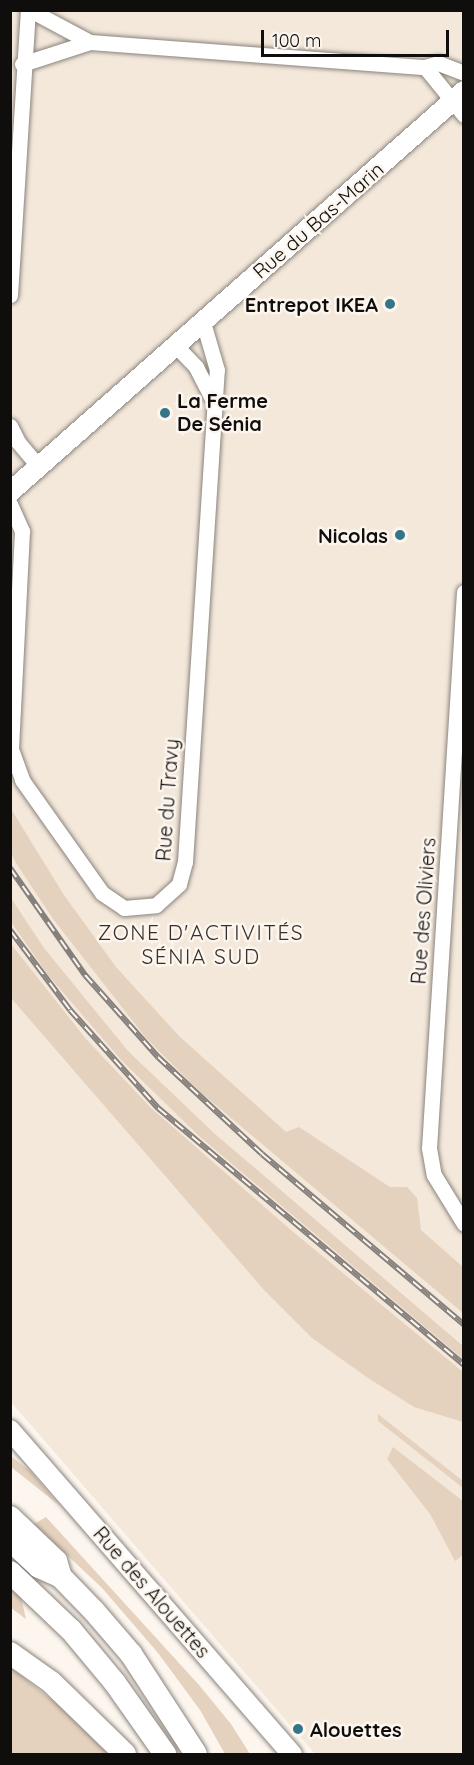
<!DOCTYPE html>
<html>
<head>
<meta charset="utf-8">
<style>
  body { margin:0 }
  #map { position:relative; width:474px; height:1765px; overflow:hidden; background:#fdf6ef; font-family:Quicksand,sans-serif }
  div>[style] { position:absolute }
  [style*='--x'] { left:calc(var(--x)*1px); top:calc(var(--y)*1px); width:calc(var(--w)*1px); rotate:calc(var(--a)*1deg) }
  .built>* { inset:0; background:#f4e8db }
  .green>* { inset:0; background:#e4d2be }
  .roads { filter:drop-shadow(0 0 2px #8a847d) drop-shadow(0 0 2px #8a847d) }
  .minor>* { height:15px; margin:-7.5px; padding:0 7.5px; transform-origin:7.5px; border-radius:7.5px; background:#fff }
  .major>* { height:20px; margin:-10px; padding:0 10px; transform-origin:10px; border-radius:10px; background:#fff }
  .highway>* { height:22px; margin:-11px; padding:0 11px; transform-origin:11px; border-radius:11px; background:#fff }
  .rail>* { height:6px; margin-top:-3px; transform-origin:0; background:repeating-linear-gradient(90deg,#fdf6ef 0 11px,#85807c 0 22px); box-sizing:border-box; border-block:2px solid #85807c }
  .dots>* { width:16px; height:16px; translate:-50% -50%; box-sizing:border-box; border:3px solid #fdf6ef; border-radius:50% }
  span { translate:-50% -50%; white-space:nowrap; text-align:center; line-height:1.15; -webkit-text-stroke:5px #fdf6ef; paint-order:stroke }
  .street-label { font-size:20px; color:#100e0c }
  .poi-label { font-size:20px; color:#100e0c; font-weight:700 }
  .right { translate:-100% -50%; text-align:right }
  .left { translate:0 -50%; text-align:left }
  .neighbourhood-label { font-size:21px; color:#35302a; letter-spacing:1.5px }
  .frame { position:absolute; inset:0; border:12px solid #100e0c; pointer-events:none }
  .scale { position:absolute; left:261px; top:30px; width:188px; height:27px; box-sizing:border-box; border:3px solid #100e0c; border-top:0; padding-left:8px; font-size:18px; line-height:21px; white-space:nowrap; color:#100e0c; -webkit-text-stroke:4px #fdf6ef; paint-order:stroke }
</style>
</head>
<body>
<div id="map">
  <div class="built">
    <i style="clip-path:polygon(10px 11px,463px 11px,463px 1754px,315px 1754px,11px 1402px)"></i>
  </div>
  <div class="green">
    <i style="clip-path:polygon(11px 809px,64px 895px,116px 967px,179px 1036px,286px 1132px,299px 1127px,390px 1187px,407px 1187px,417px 1198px,421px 1230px,463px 1267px,463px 1313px,199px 1091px,146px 1038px,53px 919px,16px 863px,11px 853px)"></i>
    <i style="clip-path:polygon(11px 898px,44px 948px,128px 1051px,215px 1134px,463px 1346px,463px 1359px,199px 1136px,122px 1061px,48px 975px,11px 922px)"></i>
    <i style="clip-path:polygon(11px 944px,86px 1039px,151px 1108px,292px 1231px,463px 1372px,463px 1422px,414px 1407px,368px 1378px,312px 1338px,264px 1290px,11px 998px)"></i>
    <i style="clip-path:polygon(378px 1414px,463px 1481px,463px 1488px,378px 1421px)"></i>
    <i style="clip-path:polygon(393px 1447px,463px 1501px,463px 1555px,455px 1561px,430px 1514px,387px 1459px)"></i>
    <i style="clip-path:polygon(11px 1456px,31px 1472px,60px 1506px,11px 1467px)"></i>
    <i style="clip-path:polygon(46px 1517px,199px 1685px,231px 1724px,250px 1754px,225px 1754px,200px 1710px,158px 1653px,102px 1588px,34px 1524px)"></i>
    <i style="clip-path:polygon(10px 1587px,21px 1597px,26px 1619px,11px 1608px)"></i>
    <i style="clip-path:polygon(10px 1667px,58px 1705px,108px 1754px,11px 1754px)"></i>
  </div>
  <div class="roads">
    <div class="minor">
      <i style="--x:30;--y:10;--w:68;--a:28.1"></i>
      <i style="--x:22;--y:64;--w:71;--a:-17.9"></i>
      <i style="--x:90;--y:42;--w:336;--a:4.3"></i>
      <i style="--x:425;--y:67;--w:14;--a:-17"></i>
      <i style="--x:438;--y:63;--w:28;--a:21"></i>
      <i style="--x:425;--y:67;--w:62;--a:50.9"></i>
      <i style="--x:10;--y:295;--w:286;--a:-86.4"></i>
      <i style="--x:176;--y:346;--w:29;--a:46"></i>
      <i style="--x:196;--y:367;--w:36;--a:63"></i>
      <i style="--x:10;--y:426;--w:18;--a:63"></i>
      <i style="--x:18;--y:442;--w:33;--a:50"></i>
      <i style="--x:10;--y:504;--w:30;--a:66"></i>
      <i style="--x:22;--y:531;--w:218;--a:92.9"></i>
      <i style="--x:11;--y:749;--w:33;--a:70"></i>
      <i style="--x:22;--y:780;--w:138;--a:54.7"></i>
      <i style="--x:102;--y:893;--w:27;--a:34"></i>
      <i style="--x:124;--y:908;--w:32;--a:-5"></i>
      <i style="--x:156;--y:905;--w:31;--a:-42"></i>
      <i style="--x:179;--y:884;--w:23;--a:-75"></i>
      <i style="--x:185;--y:862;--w:493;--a:-86.3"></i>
      <i style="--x:217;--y:370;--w:50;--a:-106.3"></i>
      <i style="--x:464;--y:592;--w:557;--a:93.6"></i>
      <i style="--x:429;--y:1148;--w:27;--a:80"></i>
      <i style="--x:434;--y:1175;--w:57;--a:58.5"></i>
    </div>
    <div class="major">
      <i style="--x:10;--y:492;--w:606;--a:-41.45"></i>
      <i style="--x:10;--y:1430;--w:430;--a:49"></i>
    </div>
    <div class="highway">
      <i style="--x:10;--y:1517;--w:64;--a:43.7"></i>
      <i style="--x:56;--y:1561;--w:17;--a:73"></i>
      <i style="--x:10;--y:1540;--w:40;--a:43"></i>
      <i style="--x:39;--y:1567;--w:24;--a:24"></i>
      <i style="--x:61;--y:1577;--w:47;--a:45.9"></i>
      <i style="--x:94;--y:1611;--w:57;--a:49.3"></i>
      <i style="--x:131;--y:1654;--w:119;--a:57"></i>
      <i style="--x:10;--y:1572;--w:84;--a:43.6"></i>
      <i style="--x:71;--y:1630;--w:69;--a:50.3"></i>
      <i style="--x:115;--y:1683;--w:87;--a:54.8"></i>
      <i style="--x:10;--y:1653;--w:50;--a:35.3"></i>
      <i style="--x:51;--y:1682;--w:103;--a:44.2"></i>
    </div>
  </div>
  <div class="rail">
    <i style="--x:10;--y:868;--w:131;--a:55"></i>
    <i style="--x:85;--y:975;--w:110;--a:48.3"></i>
    <i style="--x:158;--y:1057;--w:142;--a:43"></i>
    <i style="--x:262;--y:1154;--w:265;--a:40.2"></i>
    <i style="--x:10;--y:930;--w:100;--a:53.1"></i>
    <i style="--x:70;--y:1010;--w:132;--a:48.1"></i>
    <i style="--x:158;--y:1108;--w:400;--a:40"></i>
  </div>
  <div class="dots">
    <i style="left:390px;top:304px;background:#357589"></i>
    <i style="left:165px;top:413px;background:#357589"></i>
    <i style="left:400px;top:535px;background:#357589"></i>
    <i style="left:298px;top:1729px;background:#357589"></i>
  </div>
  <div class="street-label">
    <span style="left:318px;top:220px;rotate:-41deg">Rue du Bas-Marin</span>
    <span style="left:167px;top:800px;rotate:-86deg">Rue du Travy</span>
    <span style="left:423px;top:911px;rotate:-86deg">Rue des Oliviers</span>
    <span style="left:152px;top:1592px;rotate:49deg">Rue des Alouettes</span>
  </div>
  <div class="poi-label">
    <span class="right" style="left:378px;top:304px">Entrepot IKEA</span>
    <span class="left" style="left:177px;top:412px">La Ferme<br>De Sénia</span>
    <span class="right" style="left:388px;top:535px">Nicolas</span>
    <span class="left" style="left:310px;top:1729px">Alouettes</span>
  </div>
  <div class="neighbourhood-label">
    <span style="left:201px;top:944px">ZONE D'ACTIVITÉS<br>SÉNIA SUD</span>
  </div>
  <div class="frame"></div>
  <div class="scale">100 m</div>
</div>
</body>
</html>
